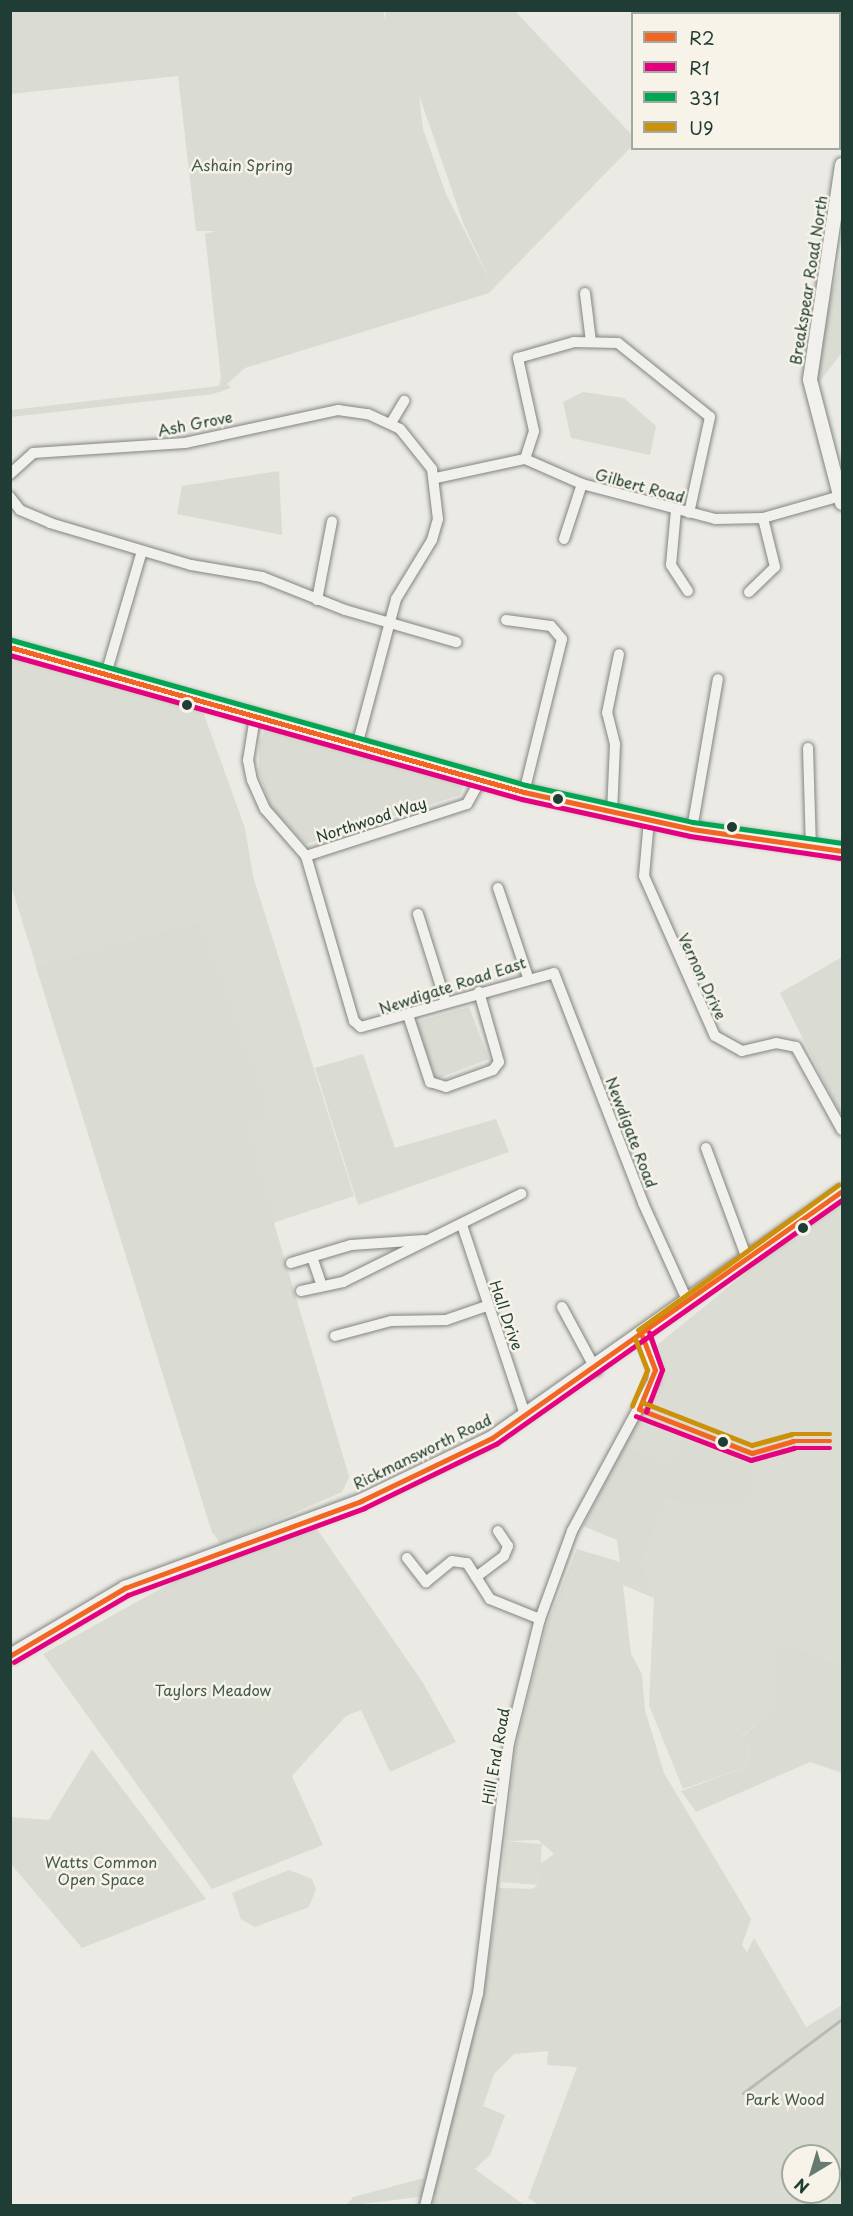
<!DOCTYPE html>
<html>
<head>
<meta charset="utf-8">
<style>
  body { margin:0 }
  #map { position:relative; width:853px; height:2216px; overflow:hidden; background:#ebeae4; font-family:"Playpen Sans",sans-serif }
  div>[style] { position:absolute }
  [style*='--x'] { left:calc(var(--x)*1px); top:calc(var(--y)*1px); width:calc(var(--w)*1px); rotate:calc(var(--a)*1deg) }
  .built>* { inset:0; background:#dbdcd3 }
  .green>* { inset:0; background:#dadbd2 }
  .stream>* { height:3px; margin:-1.5px; padding:0 1.5px; transform-origin:1.5px; border-radius:1.5px; background:#b6bcb4 }
  .roads { filter:drop-shadow(0 0 2px #808581) drop-shadow(0 0 2px #808581) }
  .minor>* { height:10px; margin:-5px; padding:0 5px; transform-origin:5px; border-radius:5px; background:#f1f0ec }
  .tertiary>* { height:14px; margin:-7px; padding:0 7px; transform-origin:7px; border-radius:7px; background:#f1f0ec }
  .bus-1>* { height:4.5px; margin:-2.25px; padding:0 2.25px; transform-origin:2.25px; border-radius:2.25px; background:#f26522 }
  .bus-2>* { height:4.5px; margin:-2.25px; padding:0 2.25px; transform-origin:2.25px; border-radius:2.25px; background:#e5007d }
  .bus-3>* { height:4.5px; margin:-2.25px; padding:0 2.25px; transform-origin:2.25px; border-radius:2.25px; background:#00a651 }
  .bus-4>* { height:4.5px; margin:-2.25px; padding:0 2.25px; transform-origin:2.25px; border-radius:2.25px; background:#cc910a }
  .dots>* { width:16px; height:16px; translate:-50% -50%; box-sizing:border-box; border:3px solid #f7f3e8; border-radius:50% }
  span { translate:-50% -50%; white-space:nowrap; text-align:center; line-height:1.15; -webkit-text-stroke:5px #f7f3e8; paint-order:stroke }
  .park-label { font-size:15px; color:#425a51 }
  .street-label { font-size:15px; color:#1f3d34 }
  .frame { position:absolute; inset:0; border:12px solid #1f3d34; pointer-events:none }
  .legend { position:absolute; left:631px; top:12px; width:210px; height:138px; box-sizing:border-box; background:#f7f3e8; border:2px solid #a1aaa0; margin:0; padding:8px 10px; list-style:none; font-size:18px; color:#1f3d34 }
  .legend li { display:flex; align-items:center; gap:12px; height:30px }
  .legend b { width:30px; border:2px solid #a1aaa0 }
  .north { position:absolute; left:781px; top:2144px; width:60px; height:60px; box-sizing:border-box; background:#f7f3e8; border:2px solid #a1aaa0; border-radius:50%; rotate:218deg; font-size:16px; font-weight:700; line-height:24px; text-align:center; color:#1f3d34 }
  .north::after { content:''; display:block; margin:auto; width:21px; height:27px; background:#667a72; clip-path:polygon(50% 0,100% 100%,50% 72%,0 100%) }
</style>
</head>
<body>
<div id="map">
  <div class="built">
    <i style="clip-path:polygon(10px 656px,202px 709px,245px 828px,253px 876px,354px 1196px,273px 1223px,349px 1477px,342px 1492px,221px 1544px,212px 1532px,11px 885px)"></i>
    <i style="clip-path:polygon(842px 1195px,842px 1664px,780px 1641px,773px 1662px,781px 1703px,742px 1736px,748px 1743px,749px 1766px,683px 1789px,649px 1705px,654px 1598px,643px 1561px,677px 1469px,625px 1445px,661px 1371px,652px 1349px)"></i>
    <i style="clip-path:polygon(505px 1841px,542px 1844px,539px 1885px,502px 1882px)"></i>
    <i style="clip-path:polygon(289px 1870px,312px 1879px,316px 1889px,309px 1907px,255px 1927px,241px 1919px,232px 1893px)"></i>
  </div>
  <div class="green">
    <i style="clip-path:polygon(evenodd,11px 10px,384px 11px,384px 20px,386px 11px,515px 11px,632px 135px,632px 146px,489px 293px,245px 368px,227px 384px,231px 388px,213px 394px,11px 417px,11px 410px,219px 386px,221px 378px,205px 234px,215px 231px,196px 231px,178px 76px,11px 94px,11px 10px,419px 95px,464px 225px,492px 285px,446px 194px,423px 129px,419px 95px)"></i>
    <i style="clip-path:polygon(842px 251px,842px 352px,818px 384px,815px 361px)"></i>
    <i style="clip-path:polygon(583px 392px,624px 398px,656px 426px,650px 455px,571px 438px,563px 402px)"></i>
    <i style="clip-path:polygon(279px 471px,282px 535px,177px 514px,182px 486px)"></i>
    <i style="clip-path:polygon(267px 723px,465px 779px,460px 795px,306px 844px,271px 807px,259px 773px,259px 744px)"></i>
    <i style="clip-path:polygon(199px 923px,269px 1114px,245px 1125px,349px 1477px,342px 1492px,221px 1544px,212px 1532px,36px 967px)"></i>
    <i style="clip-path:polygon(842px 957px,842px 1117px,780px 993px)"></i>
    <i style="clip-path:polygon(469px 1007px,489px 1059px,436px 1079px,416px 1022px)"></i>
    <i style="clip-path:polygon(363px 1054px,395px 1148px,496px 1119px,509px 1152px,358px 1205px,315px 1068px)"></i>
    <i style="clip-path:polygon(evenodd,685px 1433px,735px 1452px,753px 1470px,753px 1497px,726px 1505px,666px 1499px,643px 1561px,654px 1598px,623px 1585px,631px 1654px,642px 1674px,645px 1710px,664px 1773px,751px 1919px,742px 1945px,747px 1952px,754px 1938px,806px 2027px,842px 2005px,842px 2205px,539px 2205px,528px 2198px,577px 2067px,547px 2065px,548px 2051px,514px 2054px,494px 2074px,483px 2106px,505px 2115px,490px 2155px,475px 2169px,524px 2205px,433px 2205px,435px 2195px,346px 2206px,353px 2197px,424px 2178px,470px 2005px,485px 1983px,499px 1888px,532px 1889px,539px 1884px,540px 1864px,554px 1854px,538px 1840px,505px 1841px,516px 1746px,546px 1627px,577px 1549px,620px 1562px,617px 1540px,583px 1526px,625px 1445px,672px 1466px,685px 1433px,793px 2156px,829px 2156px,829px 2192px,793px 2192px,793px 2156px)"></i>
    <i style="clip-path:polygon(317px 1529px,423px 1683px,456px 1742px,390px 1772px,361px 1710px,346px 1716px,292px 1776px,323px 1845px,212px 1889px,43px 1654px,180px 1578px,295px 1531px)"></i>
    <i style="clip-path:polygon(780px 1641px,842px 1664px,842px 1773px,810px 1762px,696px 1812px,681px 1791px,749px 1766px,748px 1743px,742px 1737px,780px 1703px,773px 1662px)"></i>
    <i style="clip-path:polygon(92px 1749px,206px 1899px,82px 1948px,11px 1864px,11px 1817px,49px 1820px)"></i>
  </div>
  <div class="stream">
    <i style="--x:743;--y:2093;--w:124;--a:-36.8"></i>
  </div>
  <div class="roads">
    <div class="minor">
      <i style="--x:585;--y:293;--w:49;--a:83"></i>
      <i style="--x:391;--y:423;--w:26;--a:-59"></i>
      <i style="--x:525;--y:459;--w:29;--a:-72"></i>
      <i style="--x:534;--y:431;--w:75;--a:-102.4"></i>
      <i style="--x:518;--y:358;--w:58;--a:-15.9"></i>
      <i style="--x:574;--y:342;--w:44;--a:1.3"></i>
      <i style="--x:618;--y:343;--w:118;--a:38.8"></i>
      <i style="--x:710;--y:417;--w:98;--a:102.3"></i>
      <i style="--x:10;--y:474;--w:31;--a:-42"></i>
      <i style="--x:33;--y:453;--w:152;--a:-3.8"></i>
      <i style="--x:185;--y:443;--w:157;--a:-12.2"></i>
      <i style="--x:338;--y:410;--w:30;--a:8"></i>
      <i style="--x:368;--y:414;--w:35;--a:25"></i>
      <i style="--x:400;--y:429;--w:51;--a:51.3"></i>
      <i style="--x:432;--y:469;--w:50;--a:83.2"></i>
      <i style="--x:438;--y:519;--w:22;--a:106"></i>
      <i style="--x:432;--y:540;--w:69;--a:121.4"></i>
      <i style="--x:396;--y:599;--w:152;--a:104.9"></i>
      <i style="--x:436;--y:478;--w:91;--a:-12.1"></i>
      <i style="--x:525;--y:459;--w:62;--a:23.7"></i>
      <i style="--x:582;--y:484;--w:138;--a:14.7"></i>
      <i style="--x:715;--y:519;--w:48;--a:-1.2"></i>
      <i style="--x:763;--y:518;--w:80;--a:-15.9"></i>
      <i style="--x:10;--y:497;--w:16;--a:52"></i>
      <i style="--x:20;--y:510;--w:33;--a:23"></i>
      <i style="--x:50;--y:523;--w:147;--a:16.6"></i>
      <i style="--x:191;--y:565;--w:72;--a:9.6"></i>
      <i style="--x:262;--y:577;--w:89;--a:21.7"></i>
      <i style="--x:345;--y:610;--w:116;--a:16.1"></i>
      <i style="--x:676;--y:510;--w:55;--a:95.2"></i>
      <i style="--x:671;--y:565;--w:31;--a:57"></i>
      <i style="--x:564;--y:539;--w:58;--a:-71.9"></i>
      <i style="--x:749;--y:592;--w:36;--a:-44"></i>
      <i style="--x:775;--y:567;--w:50;--a:-103.8"></i>
      <i style="--x:317;--y:600;--w:80;--a:-79.2"></i>
      <i style="--x:506;--y:620;--w:45;--a:7.6"></i>
      <i style="--x:551;--y:626;--w:17;--a:50"></i>
      <i style="--x:562;--y:639;--w:158;--a:103.9"></i>
      <i style="--x:106;--y:674;--w:128;--a:-73.7"></i>
      <i style="--x:255;--y:717;--w:44;--a:99.2"></i>
      <i style="--x:248;--y:760;--w:20;--a:79"></i>
      <i style="--x:252;--y:780;--w:32;--a:66"></i>
      <i style="--x:265;--y:809;--w:62;--a:48.9"></i>
      <i style="--x:306;--y:856;--w:169;--a:-17.9"></i>
      <i style="--x:467;--y:804;--w:26;--a:-61"></i>
      <i style="--x:808;--y:748;--w:99;--a:88.3"></i>
      <i style="--x:612;--y:813;--w:69;--a:-87.5"></i>
      <i style="--x:615;--y:744;--w:32;--a:-104"></i>
      <i style="--x:607;--y:713;--w:60;--a:-78.5"></i>
      <i style="--x:649;--y:820;--w:56;--a:95.1"></i>
      <i style="--x:644;--y:876;--w:175;--a:66.1"></i>
      <i style="--x:715;--y:1036;--w:31;--a:29"></i>
      <i style="--x:742;--y:1051;--w:35;--a:-13"></i>
      <i style="--x:776;--y:1043;--w:20;--a:11"></i>
      <i style="--x:796;--y:1047;--w:95;--a:61"></i>
      <i style="--x:692;--y:829;--w:152;--a:-80.2"></i>
      <i style="--x:306;--y:856;--w:172;--a:73.8"></i>
      <i style="--x:354;--y:1021;--w:9;--a:41"></i>
      <i style="--x:361;--y:1027;--w:200;--a:-15.6"></i>
      <i style="--x:554;--y:973;--w:247;--a:68.8"></i>
      <i style="--x:643;--y:1203;--w:107;--a:65.6"></i>
      <i style="--x:498;--y:888;--w:94;--a:71.4"></i>
      <i style="--x:418;--y:914;--w:93;--a:72.5"></i>
      <i style="--x:408;--y:1015;--w:71;--a:71.8"></i>
      <i style="--x:430;--y:1082;--w:17;--a:17"></i>
      <i style="--x:446;--y:1087;--w:50;--a:-19.9"></i>
      <i style="--x:493;--y:1070;--w:10;--a:-53"></i>
      <i style="--x:499;--y:1062;--w:73;--a:-105.9"></i>
      <i style="--x:706;--y:1148;--w:115;--a:69.7"></i>
      <i style="--x:462;--y:1225;--w:199;--a:71.6"></i>
      <i style="--x:312;--y:1257;--w:31;--a:71"></i>
      <i style="--x:291;--y:1263;--w:63;--a:-16.7"></i>
      <i style="--x:351;--y:1245;--w:73;--a:-3.9"></i>
      <i style="--x:301;--y:1291;--w:43;--a:-12.1"></i>
      <i style="--x:343;--y:1282;--w:199;--a:-26.3"></i>
      <i style="--x:562;--y:1307;--w:72;--a:61.6"></i>
      <i style="--x:335;--y:1336;--w:58;--a:-15"></i>
      <i style="--x:391;--y:1321;--w:55;--a:-1"></i>
      <i style="--x:446;--y:1320;--w:43;--a:-18.9"></i>
      <i style="--x:407;--y:1558;--w:31;--a:52"></i>
      <i style="--x:426;--y:1582;--w:33;--a:-39"></i>
      <i style="--x:452;--y:1561;--w:15;--a:8"></i>
      <i style="--x:467;--y:1563;--w:43;--a:57.4"></i>
      <i style="--x:490;--y:1599;--w:54;--a:21.8"></i>
      <i style="--x:476;--y:1577;--w:35;--a:-37"></i>
      <i style="--x:504;--y:1556;--w:11;--a:-68"></i>
      <i style="--x:508;--y:1546;--w:18;--a:-124"></i>
      <i style="--x:425;--y:2206;--w:219;--a:-76"></i>
      <i style="--x:478;--y:1994;--w:253;--a:-83"></i>
      <i style="--x:509;--y:1743;--w:128;--a:-76"></i>
      <i style="--x:540;--y:1619;--w:94;--a:-70"></i>
      <i style="--x:572;--y:1531;--w:170;--a:-61.6"></i>
      <i style="--x:653;--y:1381;--w:11;--a:-80"></i>
      <i style="--x:655;--y:1370;--w:36;--a:-111"></i>
    </div>
    <div class="tertiary">
      <i style="--x:842;--y:165;--w:217;--a:98.5"></i>
      <i style="--x:810;--y:380;--w:127;--a:75.4"></i>
      <i style="--x:10;--y:647;--w:534;--a:15.75"></i>
      <i style="--x:524;--y:792;--w:172;--a:12.4"></i>
      <i style="--x:692;--y:829;--w:152;--a:8.3"></i>
      <i style="--x:10;--y:1656;--w:134;--a:-30.6"></i>
      <i style="--x:125;--y:1588;--w:252;--a:-20.2"></i>
      <i style="--x:361;--y:1501;--w:145;--a:-25.7"></i>
      <i style="--x:492;--y:1438;--w:428;--a:-35.2"></i>
    </div>
  </div>
  <div class="bus-1">
    <i style="--x:10;--y:647;--w:534;--a:15.75"></i>
    <i style="--x:524;--y:792;--w:172;--a:12.4"></i>
    <i style="--x:692;--y:829;--w:152;--a:8.3"></i>
    <i style="--x:639;--y:1409;--w:121;--a:21.3"></i>
    <i style="--x:752;--y:1453;--w:43;--a:-16.3"></i>
    <i style="--x:793;--y:1441;--w:37;--a:0"></i>
    <i style="--x:639;--y:1409;--w:42;--a:-67.7"></i>
    <i style="--x:655;--y:1370;--w:36;--a:-111"></i>
    <i style="--x:10;--y:1656;--w:134;--a:-30.6"></i>
    <i style="--x:125;--y:1588;--w:252;--a:-20.2"></i>
    <i style="--x:361;--y:1501;--w:145;--a:-25.7"></i>
    <i style="--x:492;--y:1438;--w:428;--a:-35.2"></i>
  </div>
  <div class="bus-2">
    <i style="--x:10;--y:655;--w:532;--a:15.71"></i>
    <i style="--x:522;--y:799;--w:172;--a:12.4"></i>
    <i style="--x:690;--y:836;--w:153;--a:8.3"></i>
    <i style="--x:646;--y:1412;--w:45;--a:-69.1"></i>
    <i style="--x:662;--y:1370;--w:39;--a:-109"></i>
    <i style="--x:636;--y:1416;--w:123;--a:20.9"></i>
    <i style="--x:751;--y:1460;--w:45;--a:-15.6"></i>
    <i style="--x:794;--y:1448;--w:36;--a:0"></i>
    <i style="--x:14;--y:1662;--w:132;--a:-30.4"></i>
    <i style="--x:128;--y:1595;--w:252;--a:-20.2"></i>
    <i style="--x:364;--y:1508;--w:147;--a:-25.9"></i>
    <i style="--x:496;--y:1444;--w:423;--a:-35.2"></i>
  </div>
  <div class="bus-3">
    <i style="--x:12;--y:640;--w:534;--a:15.75"></i>
    <i style="--x:526;--y:785;--w:171;--a:12.5"></i>
    <i style="--x:693;--y:822;--w:150;--a:8"></i>
  </div>
  <div class="bus-4">
    <i style="--x:638;--y:1330;--w:247;--a:-35.9"></i>
    <i style="--x:642;--y:1402;--w:118;--a:21.4"></i>
    <i style="--x:752;--y:1445;--w:41;--a:-15.4"></i>
    <i style="--x:792;--y:1434;--w:38;--a:0"></i>
    <i style="--x:632;--y:1406;--w:39;--a:-67"></i>
    <i style="--x:647;--y:1370;--w:33;--a:-111"></i>
  </div>
  <div class="dots">
    <i style="left:187px;top:705px;background:#1f3d34"></i>
    <i style="left:558px;top:799px;background:#1f3d34"></i>
    <i style="left:732px;top:827px;background:#1f3d34"></i>
    <i style="left:803px;top:1228px;background:#1f3d34"></i>
    <i style="left:723px;top:1442px;background:#1f3d34"></i>
  </div>
  <div class="park-label">
    <span style="left:242px;top:165px">Ashain Spring</span>
    <span style="left:213px;top:1690px">Taylors Meadow</span>
    <span style="left:101px;top:1870px">Watts Common<br>Open Space</span>
    <span style="left:785px;top:2099px">Park Wood</span>
  </div>
  <div class="street-label">
    <span style="left:808px;top:280px;rotate:-81deg">Breakspear Road North</span>
    <span style="left:195px;top:423px;rotate:-11deg">Ash Grove</span>
    <span style="left:640px;top:485px;rotate:15deg">Gilbert Road</span>
    <span style="left:371px;top:819px;rotate:-18deg">Northwood Way</span>
    <span style="left:703px;top:976px;rotate:65deg">Vernon Drive</span>
    <span style="left:452px;top:985px;rotate:-18deg">Newdigate Road East</span>
    <span style="left:632px;top:1132px;rotate:69deg">Newdigate Road</span>
    <span style="left:507px;top:1315px;rotate:71deg">Hall Drive</span>
    <span style="left:422px;top:1451px;rotate:-26deg">Rickmansworth Road</span>
    <span style="left:495px;top:1756px;rotate:-80deg">Hill End Road</span>
  </div>
  <div class="frame"></div>
  <ul class="legend">
  <li><b style="height:8px;background:#f26522"></b>R2</li>
  <li><b style="height:8px;background:#e5007d"></b>R1</li>
  <li><b style="height:8px;background:#00a651"></b>331</li>
  <li><b style="height:8px;background:#cc910a"></b>U9</li>
  </ul>
  <div class="north">N</div>
</div>
</body>
</html>
